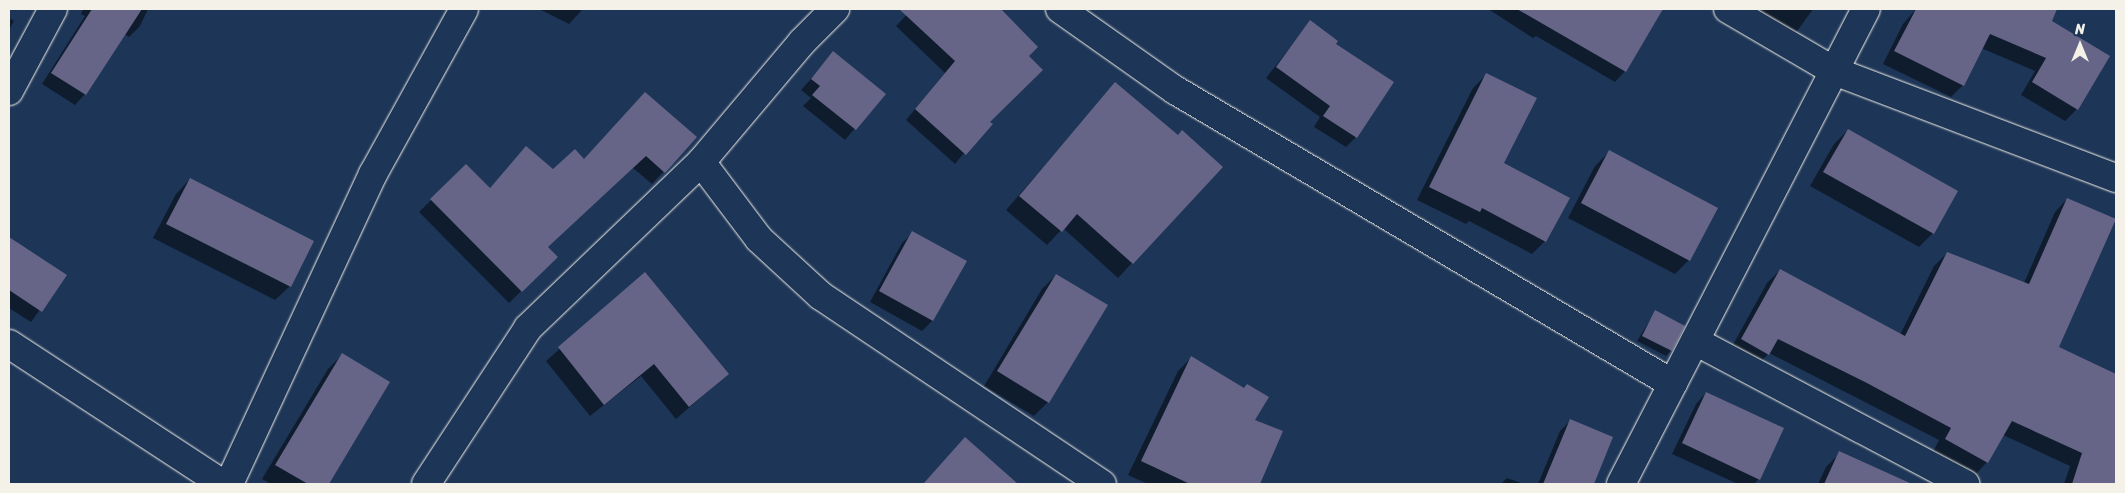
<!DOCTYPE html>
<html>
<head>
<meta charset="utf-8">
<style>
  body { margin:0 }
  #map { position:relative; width:2125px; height:493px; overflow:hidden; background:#1d3557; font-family:Sriracha,sans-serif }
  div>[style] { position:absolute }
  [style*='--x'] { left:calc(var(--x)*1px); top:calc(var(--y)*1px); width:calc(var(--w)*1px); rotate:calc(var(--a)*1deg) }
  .shadow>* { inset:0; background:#0007 }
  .building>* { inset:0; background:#666587 }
  .roads { filter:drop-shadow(0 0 1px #f4f1e8) drop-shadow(0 0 1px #f4f1e8) }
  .street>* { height:28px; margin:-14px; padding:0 14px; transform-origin:14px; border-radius:14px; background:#1d3557 }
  span { translate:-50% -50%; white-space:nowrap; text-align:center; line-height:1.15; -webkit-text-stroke:5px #1d3557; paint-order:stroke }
  .frame { position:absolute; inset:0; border:10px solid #f4f1e8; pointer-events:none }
  .north { position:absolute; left:2055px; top:20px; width:50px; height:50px; -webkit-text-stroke:4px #1d3557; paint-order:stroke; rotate:0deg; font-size:14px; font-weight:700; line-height:20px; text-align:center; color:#f4f1e8 }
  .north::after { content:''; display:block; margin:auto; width:18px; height:22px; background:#f4f1e8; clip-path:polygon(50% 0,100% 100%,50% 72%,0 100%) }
</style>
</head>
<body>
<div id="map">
  <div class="shadow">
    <i style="clip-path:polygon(83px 9px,148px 9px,140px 26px,129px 37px,124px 34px,85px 94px,75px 105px,42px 84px,85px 16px,81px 14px)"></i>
    <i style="clip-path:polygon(539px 9px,583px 9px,569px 24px)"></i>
    <i style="clip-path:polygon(912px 9px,999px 9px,1036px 47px,1027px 55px,989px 122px,955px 164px,906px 120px,945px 73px,896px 26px)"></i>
    <i style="clip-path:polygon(1488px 9px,1634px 9px,1655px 21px,1625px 71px,1615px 82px,1536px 36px,1533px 38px)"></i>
    <i style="clip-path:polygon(1747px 9px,1813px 9px,1795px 34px)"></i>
    <i style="clip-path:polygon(1916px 9px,2056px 9px,2050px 22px,2077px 109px,2065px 121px,2021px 95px,2035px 71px,1981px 48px,1963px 85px,1951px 97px,1883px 64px,1903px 24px)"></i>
    <i style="clip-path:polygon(9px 18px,14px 21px,9px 30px)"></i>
    <i style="clip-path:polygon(1310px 22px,1334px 44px,1356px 137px,1346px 147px,1314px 127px,1320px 117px,1266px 78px)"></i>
    <i style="clip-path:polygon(834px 53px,884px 94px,845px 140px,803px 106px,811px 98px,801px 90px)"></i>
    <i style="clip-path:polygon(1486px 75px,1502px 164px,1545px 241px,1532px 254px,1469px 221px,1466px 224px,1417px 200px,1473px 88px)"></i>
    <i style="clip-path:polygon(1115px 84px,1178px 136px,1221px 167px,1118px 278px,1063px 228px,1047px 245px,1006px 210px)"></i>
    <i style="clip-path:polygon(1848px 130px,1933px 233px,1919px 247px,1810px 186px,1834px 144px)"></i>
    <i style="clip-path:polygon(695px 137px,652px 184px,633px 168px,546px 248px,556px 257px,509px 303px,419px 212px,466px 166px,489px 189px,526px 148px,553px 171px,584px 161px)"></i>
    <i style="clip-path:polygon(1609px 152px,1689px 260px,1675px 274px,1568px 218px,1595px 166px)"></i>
    <i style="clip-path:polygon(190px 179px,313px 242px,290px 286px,275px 300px,153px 238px,176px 194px)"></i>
    <i style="clip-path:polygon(2067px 199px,2058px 348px,2116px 375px,2116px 484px,2064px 484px,2070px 466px,2003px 435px,1987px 462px,1975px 475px,1933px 452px,1939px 440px,1769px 353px,1756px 367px,1729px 352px,1767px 283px,1780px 270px,1900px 335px,1934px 266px,1947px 253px,2024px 283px,2055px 212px)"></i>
    <i style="clip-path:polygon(913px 233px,932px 321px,922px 331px,870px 302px,902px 243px)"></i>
    <i style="clip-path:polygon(9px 239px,65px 275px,31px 322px,9px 308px)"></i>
    <i style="clip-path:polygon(645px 274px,728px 374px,676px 419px,641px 376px,590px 416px,546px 361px)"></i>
    <i style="clip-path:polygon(1056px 275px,1048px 402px,1034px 416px,984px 386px,1042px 289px)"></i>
    <i style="clip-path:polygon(1655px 312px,1671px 350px,1666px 356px,1637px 341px)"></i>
    <i style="clip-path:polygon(342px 355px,389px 383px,328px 484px,271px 484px,262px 479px,328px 369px)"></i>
    <i style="clip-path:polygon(1191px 358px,1254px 420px,1281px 432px,1259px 484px,1148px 484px,1128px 475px,1178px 371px)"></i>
    <i style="clip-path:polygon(1706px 393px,1759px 479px,1754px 484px,1738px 484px,1672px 454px,1696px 404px)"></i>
    <i style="clip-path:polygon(1570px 421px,1611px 437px,1592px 484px,1538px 484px,1560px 431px)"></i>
    <i style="clip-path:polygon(955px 449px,1003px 472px,993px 484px,923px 484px)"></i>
    <i style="clip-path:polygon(1840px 453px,1894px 477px,1891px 484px,1818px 484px,1826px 467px)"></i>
    <i style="clip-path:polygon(1507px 478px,1524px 484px,1501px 484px)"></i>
  </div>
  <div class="building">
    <i style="clip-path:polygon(92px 9px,142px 9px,86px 95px,51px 73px)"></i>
    <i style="clip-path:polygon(899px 9px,1001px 9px,1038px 47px,1029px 56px,1043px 70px,990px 122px,993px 124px,966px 155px,915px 109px,955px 61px)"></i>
    <i style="clip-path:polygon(1517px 9px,1663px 9px,1626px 72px)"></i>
    <i style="clip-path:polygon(1916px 9px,2057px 9px,2052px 21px,2110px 56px,2078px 110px,2032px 82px,2046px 58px,1990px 34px,1964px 86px,1894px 51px)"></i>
    <i style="clip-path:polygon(1310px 20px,1338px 41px,1336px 44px,1394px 82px,1357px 138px,1323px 116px,1330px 106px,1276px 67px)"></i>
    <i style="clip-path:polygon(833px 51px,886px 94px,856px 130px,812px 95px,820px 86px,811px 79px)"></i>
    <i style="clip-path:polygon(1486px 73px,1537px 98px,1504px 163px,1570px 198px,1546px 242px,1482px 208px,1480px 212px,1429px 187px)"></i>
    <i style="clip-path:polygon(1115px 82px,1178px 135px,1182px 130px,1223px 167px,1133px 264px,1077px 214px,1062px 232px,1019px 196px)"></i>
    <i style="clip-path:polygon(645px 92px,697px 137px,665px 173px,646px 156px,548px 247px,558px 257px,522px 292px,430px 199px,466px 164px,490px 188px,526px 146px,553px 169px,575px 149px,584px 159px)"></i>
    <i style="clip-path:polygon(1848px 129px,1958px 191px,1934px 234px,1823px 172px)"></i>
    <i style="clip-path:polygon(1609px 150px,1718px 208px,1690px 261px,1581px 203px)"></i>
    <i style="clip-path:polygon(190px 178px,314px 241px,291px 287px,166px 224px)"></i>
    <i style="clip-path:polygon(2067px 198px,2116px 219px,2059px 347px,2116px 374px,2116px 484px,2072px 484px,2082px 453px,2012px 421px,1988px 463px,1945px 439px,1951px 428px,1865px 382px,1778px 339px,1769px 355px,1741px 339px,1780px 269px,1905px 336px,1947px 252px,2029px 284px)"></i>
    <i style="clip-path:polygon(912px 231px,967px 261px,933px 321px,879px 291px)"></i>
    <i style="clip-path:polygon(9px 237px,67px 275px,42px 312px,9px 290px)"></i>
    <i style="clip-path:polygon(645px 272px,729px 374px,689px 407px,654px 364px,604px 405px,558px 347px)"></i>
    <i style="clip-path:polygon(1056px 274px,1108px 305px,1049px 403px,997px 371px)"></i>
    <i style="clip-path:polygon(1655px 310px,1685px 326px,1672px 351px,1642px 336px)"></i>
    <i style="clip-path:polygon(342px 353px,390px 382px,329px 484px,308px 484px,275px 465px)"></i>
    <i style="clip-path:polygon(1191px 356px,1244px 388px,1247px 384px,1269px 397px,1255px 420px,1283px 431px,1260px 484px,1190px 484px,1141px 461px)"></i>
    <i style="clip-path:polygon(1706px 392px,1784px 428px,1760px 480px,1682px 443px)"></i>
    <i style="clip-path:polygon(1570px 419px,1613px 437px,1594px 484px,1543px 484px)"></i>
    <i style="clip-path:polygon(965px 437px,1018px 484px,923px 484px)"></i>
    <i style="clip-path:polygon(1839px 451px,1912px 484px,1824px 484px)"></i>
  </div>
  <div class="roads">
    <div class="street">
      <i style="--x:1060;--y:9;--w:141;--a:35.2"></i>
      <i style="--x:1175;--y:90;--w:578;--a:30.56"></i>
      <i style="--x:1728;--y:9;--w:123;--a:30.3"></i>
      <i style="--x:1834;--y:71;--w:302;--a:20.8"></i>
      <i style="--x:9;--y:91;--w:93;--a:-61.8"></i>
      <i style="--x:701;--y:162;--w:96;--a:53"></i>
      <i style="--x:759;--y:239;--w:84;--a:42.6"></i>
      <i style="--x:821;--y:296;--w:338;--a:33.8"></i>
      <i style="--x:1695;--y:341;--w:306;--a:27.9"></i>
      <i style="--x:9;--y:344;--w:256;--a:33.2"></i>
      <i style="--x:229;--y:484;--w:342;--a:-65.1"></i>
      <i style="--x:373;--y:174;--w:188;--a:-61.1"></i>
      <i style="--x:426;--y:484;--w:186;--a:-56.8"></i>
      <i style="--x:528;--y:328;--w:240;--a:-43.8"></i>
      <i style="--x:701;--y:162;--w:157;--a:-49.9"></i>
      <i style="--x:802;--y:42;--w:47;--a:-45"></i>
      <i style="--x:1621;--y:484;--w:534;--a:-62.72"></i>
    </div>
  </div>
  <div class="frame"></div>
  <div class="north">N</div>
</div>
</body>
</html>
